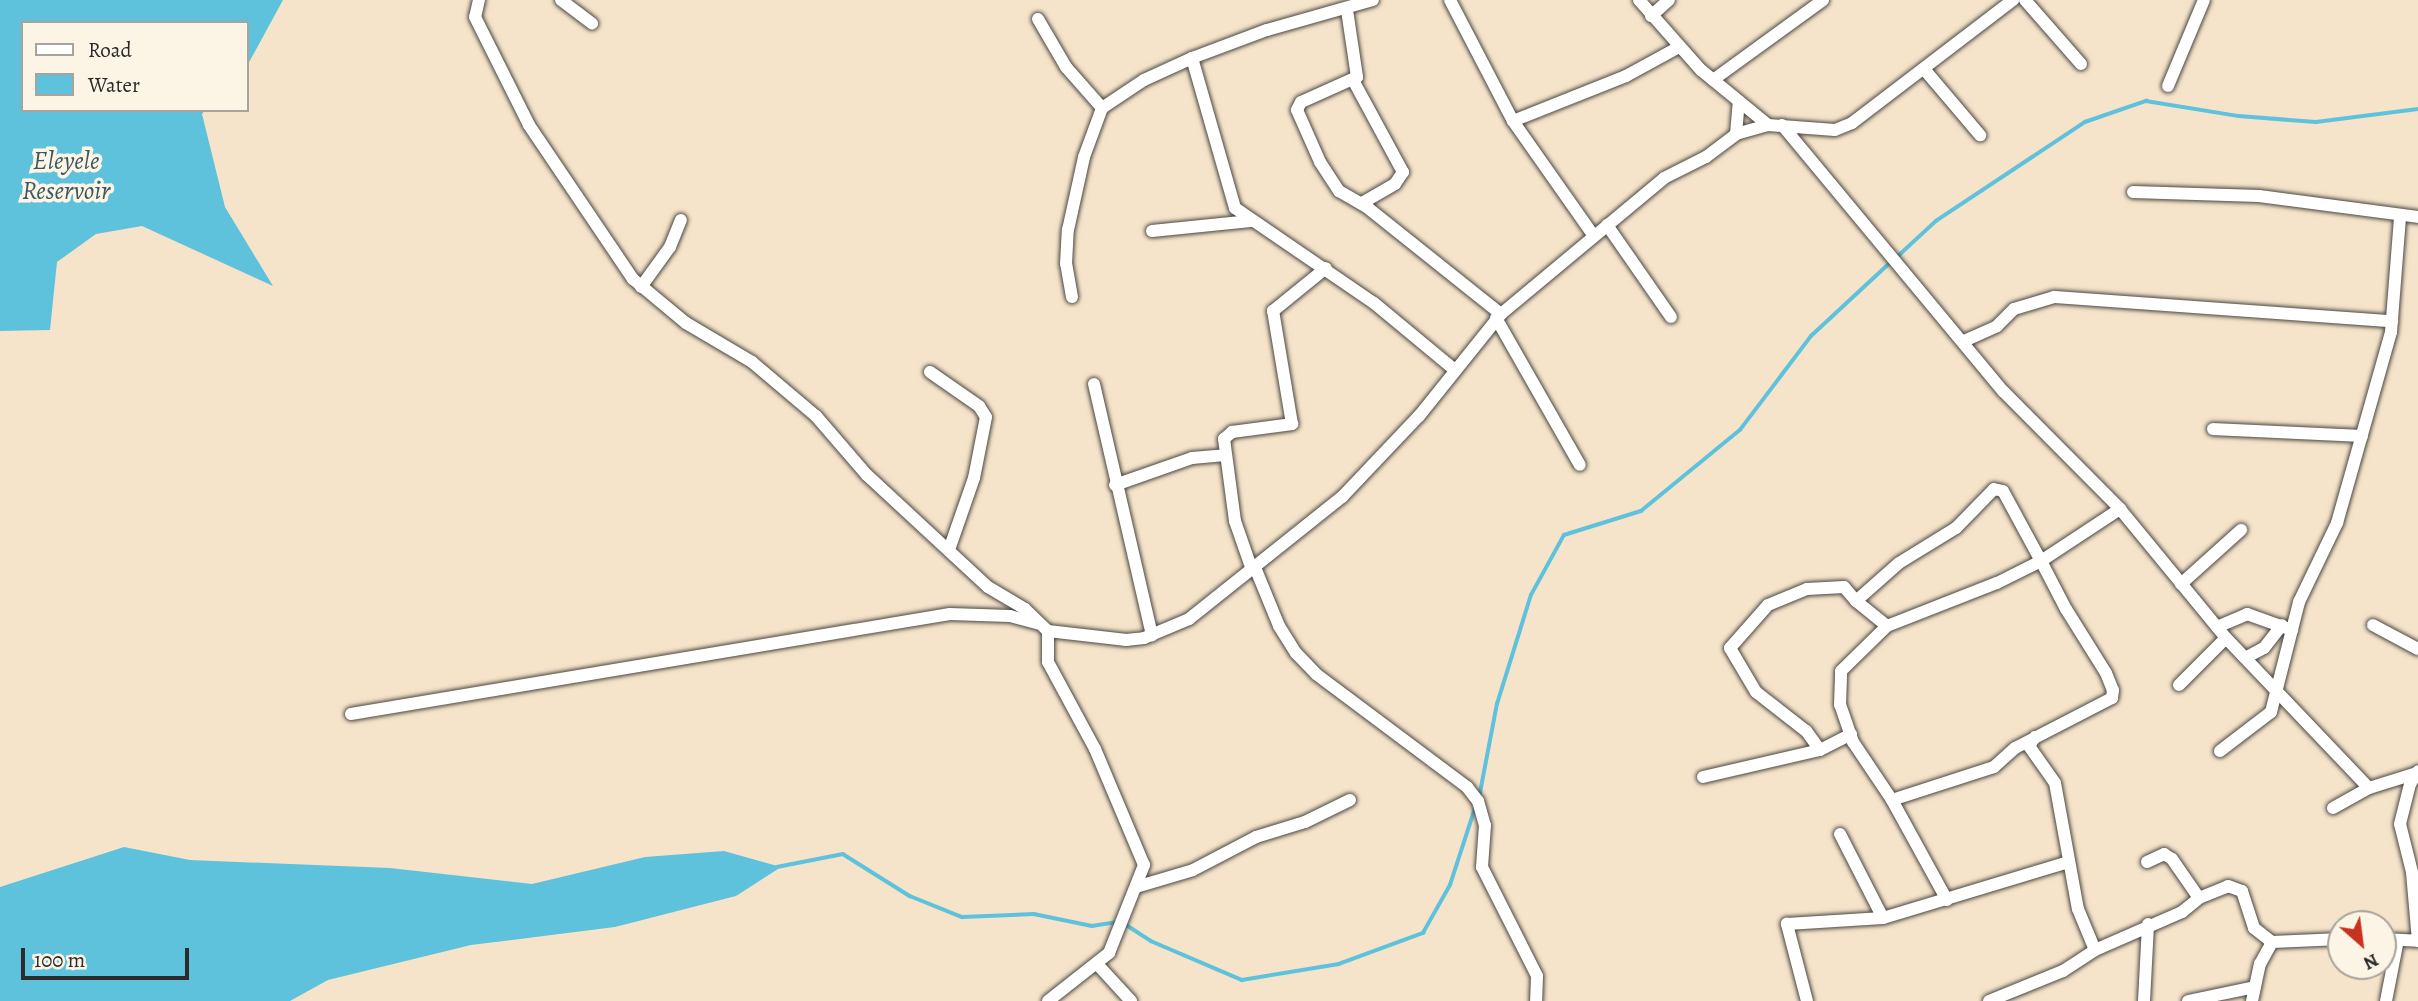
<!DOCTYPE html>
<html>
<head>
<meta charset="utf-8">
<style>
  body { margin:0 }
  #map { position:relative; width:2418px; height:1001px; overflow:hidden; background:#f6e4ca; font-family:Alegreya,serif }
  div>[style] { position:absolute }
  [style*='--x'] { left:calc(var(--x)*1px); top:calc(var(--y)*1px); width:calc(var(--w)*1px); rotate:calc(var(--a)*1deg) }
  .water>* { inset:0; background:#5fc2dd }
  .stream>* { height:3.5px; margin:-1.75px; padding:0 1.75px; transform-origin:1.75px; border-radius:1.75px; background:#5fc2dd }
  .roads { filter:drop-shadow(0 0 2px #494743) drop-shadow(0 0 2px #494743) }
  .minor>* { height:12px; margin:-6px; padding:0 6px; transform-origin:6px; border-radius:6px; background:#fff }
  span { translate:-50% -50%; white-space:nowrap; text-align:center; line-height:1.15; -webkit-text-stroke:7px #fcf5e5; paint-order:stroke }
  .water-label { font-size:26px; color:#3b5860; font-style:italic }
  .legend { position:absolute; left:21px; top:21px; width:228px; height:91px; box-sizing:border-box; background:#fcf5e5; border:2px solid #a8a49b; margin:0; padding:9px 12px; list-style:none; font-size:21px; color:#2b2b2b }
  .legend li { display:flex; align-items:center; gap:14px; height:35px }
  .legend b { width:35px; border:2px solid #a8a49b }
  .north { position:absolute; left:2327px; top:910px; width:70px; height:70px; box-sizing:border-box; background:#fcf5e5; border:2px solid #a8a49b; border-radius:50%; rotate:152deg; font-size:19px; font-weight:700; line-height:28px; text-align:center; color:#2b2b2b }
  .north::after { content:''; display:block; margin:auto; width:24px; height:32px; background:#c8321e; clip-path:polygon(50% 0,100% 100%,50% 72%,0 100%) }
  .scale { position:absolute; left:21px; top:948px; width:168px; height:32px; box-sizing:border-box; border:4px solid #2b2b2b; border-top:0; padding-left:9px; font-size:21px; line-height:24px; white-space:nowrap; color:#2b2b2b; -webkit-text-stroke:5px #fcf5e5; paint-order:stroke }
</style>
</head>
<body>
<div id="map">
  <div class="water">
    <i style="clip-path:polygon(0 0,283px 0,247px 66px,247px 23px,23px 23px,23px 110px,205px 110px,202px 114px,225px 207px,273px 286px,142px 226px,96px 234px,57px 262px,50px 330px,0 331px)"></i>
    <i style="clip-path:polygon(124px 847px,190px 860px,390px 868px,532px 884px,645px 857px,724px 851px,781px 867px,736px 896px,615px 927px,471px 945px,328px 980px,290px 1001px,0 1001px,0 887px)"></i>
  </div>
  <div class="stream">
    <i style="--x:1897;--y:257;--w:53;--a:-42.7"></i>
    <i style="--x:1936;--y:221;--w:179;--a:-33.6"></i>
    <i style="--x:2085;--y:122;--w:65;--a:-19"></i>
    <i style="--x:2146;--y:101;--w:94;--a:9.2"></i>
    <i style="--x:2239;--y:116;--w:77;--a:4.5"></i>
    <i style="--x:2316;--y:122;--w:103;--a:-7.3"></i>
    <i style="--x:1479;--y:798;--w:96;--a:-79.2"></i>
    <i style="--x:1497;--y:704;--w:114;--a:-72.7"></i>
    <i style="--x:1531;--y:595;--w:68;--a:-61.2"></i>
    <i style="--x:1564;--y:535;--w:81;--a:-17.3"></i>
    <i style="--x:1641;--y:511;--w:128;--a:-39.3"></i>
    <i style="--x:1740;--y:430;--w:118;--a:-52.9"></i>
    <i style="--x:1811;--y:336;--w:109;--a:-42.8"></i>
    <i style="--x:777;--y:867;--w:67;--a:-11.1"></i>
    <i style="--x:843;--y:854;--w:79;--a:32.1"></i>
    <i style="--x:910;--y:896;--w:56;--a:22"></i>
    <i style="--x:962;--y:917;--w:72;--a:-2.4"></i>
    <i style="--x:1034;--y:914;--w:59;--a:11.7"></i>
    <i style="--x:1092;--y:926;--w:26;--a:-9"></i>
    <i style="--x:1125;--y:924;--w:31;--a:33"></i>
    <i style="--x:1151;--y:941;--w:99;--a:23.2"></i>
    <i style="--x:1242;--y:980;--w:98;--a:-9.4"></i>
    <i style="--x:1339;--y:964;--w:90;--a:-20.3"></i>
    <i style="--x:1423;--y:933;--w:55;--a:-60.6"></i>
    <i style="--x:1450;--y:885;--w:81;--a:-72"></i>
  </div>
  <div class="roads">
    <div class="minor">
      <i style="--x:479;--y:0;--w:17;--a:103"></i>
      <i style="--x:475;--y:17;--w:121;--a:63.4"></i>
      <i style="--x:529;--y:125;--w:186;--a:56"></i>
      <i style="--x:633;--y:279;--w:69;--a:39.7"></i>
      <i style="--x:686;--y:323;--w:77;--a:30.6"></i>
      <i style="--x:752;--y:362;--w:84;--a:40.2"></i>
      <i style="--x:816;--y:416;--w:78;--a:49.2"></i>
      <i style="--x:867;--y:475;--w:165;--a:42.8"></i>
      <i style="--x:988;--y:587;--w:43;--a:30.7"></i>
      <i style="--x:1025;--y:609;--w:32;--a:44"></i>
      <i style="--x:1048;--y:631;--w:79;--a:6.6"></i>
      <i style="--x:1126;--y:640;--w:18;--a:-6"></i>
      <i style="--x:1144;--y:638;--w:49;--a:-22.9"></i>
      <i style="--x:1189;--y:619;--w:196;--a:-38.6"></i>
      <i style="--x:1342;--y:497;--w:112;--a:-46.5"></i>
      <i style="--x:1419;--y:416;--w:131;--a:-51.2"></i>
      <i style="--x:1501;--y:314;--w:212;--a:-39.8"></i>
      <i style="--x:1664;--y:178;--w:47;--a:-26.6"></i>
      <i style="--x:1706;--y:157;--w:38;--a:-37"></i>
      <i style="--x:1736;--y:134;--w:33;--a:-16"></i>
      <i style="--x:1768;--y:125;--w:67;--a:4.3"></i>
      <i style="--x:1835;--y:130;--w:18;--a:-22"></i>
      <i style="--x:1852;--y:123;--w:203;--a:-37.4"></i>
      <i style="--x:561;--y:0;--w:39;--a:37"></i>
      <i style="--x:1450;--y:0;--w:136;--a:62.5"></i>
      <i style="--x:1513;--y:121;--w:139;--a:54.9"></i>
      <i style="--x:1639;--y:0;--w:94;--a:48.5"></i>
      <i style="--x:1701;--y:70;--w:87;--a:39.4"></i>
      <i style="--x:2025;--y:0;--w:85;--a:48.8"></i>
      <i style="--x:1347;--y:10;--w:68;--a:81.5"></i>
      <i style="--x:1357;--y:77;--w:61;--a:155.9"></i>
      <i style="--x:1301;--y:102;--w:9;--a:117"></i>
      <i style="--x:1297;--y:110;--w:57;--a:66.1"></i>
      <i style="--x:1320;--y:162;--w:35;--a:57"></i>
      <i style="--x:1339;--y:191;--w:34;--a:30"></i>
      <i style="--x:1368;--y:208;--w:170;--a:38.6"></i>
      <i style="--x:1651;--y:16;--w:24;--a:-42"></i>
      <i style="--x:1038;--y:19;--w:56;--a:59.7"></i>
      <i style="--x:1066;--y:67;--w:55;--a:48.7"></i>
      <i style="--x:1192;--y:58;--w:156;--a:74"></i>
      <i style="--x:1235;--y:208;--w:168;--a:34.4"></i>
      <i style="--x:1374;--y:303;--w:105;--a:39.6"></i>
      <i style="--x:1924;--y:69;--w:87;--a:49.7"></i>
      <i style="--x:1353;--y:80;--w:105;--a:61.5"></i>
      <i style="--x:1403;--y:172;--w:14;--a:124"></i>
      <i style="--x:1395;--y:184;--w:39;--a:150"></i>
      <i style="--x:1713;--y:80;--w:136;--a:-36"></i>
      <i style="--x:2168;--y:86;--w:93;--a:-67.3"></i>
      <i style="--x:1513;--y:121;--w:122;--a:-21.7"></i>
      <i style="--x:1626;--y:76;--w:60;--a:-28.7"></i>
      <i style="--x:1782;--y:125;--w:347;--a:50.3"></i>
      <i style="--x:2004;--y:392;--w:165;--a:45.2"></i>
      <i style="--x:1736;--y:134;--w:33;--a:-85"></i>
      <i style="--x:2133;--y:192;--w:126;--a:1.8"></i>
      <i style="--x:2259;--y:196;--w:160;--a:7.5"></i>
      <i style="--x:1607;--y:225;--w:112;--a:55.2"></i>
      <i style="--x:1152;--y:231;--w:99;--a:-5.8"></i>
      <i style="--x:641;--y:287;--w:49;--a:-54.1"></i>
      <i style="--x:670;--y:247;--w:29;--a:-68"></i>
      <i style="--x:1072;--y:297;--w:34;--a:-100"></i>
      <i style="--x:1066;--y:264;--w:34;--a:-87"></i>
      <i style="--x:1068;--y:230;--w:75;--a:-77.6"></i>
      <i style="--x:1084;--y:157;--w:52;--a:-69.8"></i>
      <i style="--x:1102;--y:108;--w:50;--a:-33.7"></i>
      <i style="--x:1144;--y:80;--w:53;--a:-24.6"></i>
      <i style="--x:1192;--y:58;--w:80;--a:-20.5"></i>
      <i style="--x:1267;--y:30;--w:110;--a:-15.8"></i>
      <i style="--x:1496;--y:318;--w:169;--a:60.3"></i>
      <i style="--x:1964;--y:341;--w:36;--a:-24"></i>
      <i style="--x:1997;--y:326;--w:24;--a:-45"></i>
      <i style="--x:2014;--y:309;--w:42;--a:-16.7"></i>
      <i style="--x:2054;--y:297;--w:339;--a:4.1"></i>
      <i style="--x:930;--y:372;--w:60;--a:34.8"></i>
      <i style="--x:979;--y:406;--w:13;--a:58"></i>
      <i style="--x:986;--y:417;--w:62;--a:101.1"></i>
      <i style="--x:974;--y:478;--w:73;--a:109.2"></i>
      <i style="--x:1094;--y:384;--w:258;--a:77"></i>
      <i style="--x:2213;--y:429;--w:149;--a:2.7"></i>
      <i style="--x:1115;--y:485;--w:82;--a:-19.3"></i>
      <i style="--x:1192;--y:458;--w:33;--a:-5"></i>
      <i style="--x:1254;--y:565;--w:66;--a:67.7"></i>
      <i style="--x:1279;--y:626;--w:32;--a:58"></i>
      <i style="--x:1296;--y:653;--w:29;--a:46"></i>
      <i style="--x:1316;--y:674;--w:189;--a:36.8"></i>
      <i style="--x:1467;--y:787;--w:18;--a:52"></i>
      <i style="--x:1478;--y:801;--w:25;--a:74"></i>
      <i style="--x:1485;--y:825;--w:42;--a:94.1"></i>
      <i style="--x:1482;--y:867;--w:122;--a:63.2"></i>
      <i style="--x:1537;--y:976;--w:25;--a:92"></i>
      <i style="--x:1251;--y:567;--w:49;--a:-109.2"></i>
      <i style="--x:1235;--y:521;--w:83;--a:-97.6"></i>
      <i style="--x:1224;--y:439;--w:11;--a:-41"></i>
      <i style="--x:1232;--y:432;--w:61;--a:-7.6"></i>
      <i style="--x:1292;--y:424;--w:115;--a:-99.5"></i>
      <i style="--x:1273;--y:311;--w:68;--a:-39.1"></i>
      <i style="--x:2181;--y:584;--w:81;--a:-42"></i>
      <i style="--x:2373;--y:625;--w:51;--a:28.1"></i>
      <i style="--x:1887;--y:626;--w:40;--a:-141"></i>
      <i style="--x:1856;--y:601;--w:57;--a:-41.5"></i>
      <i style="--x:1899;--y:563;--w:67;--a:-31.6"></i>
      <i style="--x:1956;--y:528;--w:54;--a:-45.7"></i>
      <i style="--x:1994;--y:489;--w:9;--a:13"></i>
      <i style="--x:2003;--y:491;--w:80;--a:61.5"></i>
      <i style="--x:2041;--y:561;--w:54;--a:62.5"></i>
      <i style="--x:2066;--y:609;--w:75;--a:58"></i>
      <i style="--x:2106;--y:673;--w:18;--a:68"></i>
      <i style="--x:2113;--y:690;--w:8;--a:97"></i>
      <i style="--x:2112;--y:698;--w:109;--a:152.7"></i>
      <i style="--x:2015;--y:748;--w:28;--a:138"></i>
      <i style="--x:1994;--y:767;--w:107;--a:162.1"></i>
      <i style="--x:1892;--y:800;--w:70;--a:-123.9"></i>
      <i style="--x:1853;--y:742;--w:39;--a:-109"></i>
      <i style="--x:1840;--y:705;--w:34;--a:-88"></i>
      <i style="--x:1841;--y:671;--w:64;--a:-44.4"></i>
      <i style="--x:1887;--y:626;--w:118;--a:-21.4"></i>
      <i style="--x:1997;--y:583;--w:49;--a:-26.6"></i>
      <i style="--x:2041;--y:561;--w:95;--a:-33.4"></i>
      <i style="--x:2120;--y:509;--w:167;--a:50.6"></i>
      <i style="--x:2226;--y:638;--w:207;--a:46.4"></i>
      <i style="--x:2217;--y:627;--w:33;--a:-23"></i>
      <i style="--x:2247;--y:614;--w:48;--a:19.6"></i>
      <i style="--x:2245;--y:658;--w:21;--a:-28"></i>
      <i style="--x:2264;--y:648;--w:29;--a:-52"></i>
      <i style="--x:2179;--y:685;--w:66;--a:-45"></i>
      <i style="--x:351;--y:714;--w:607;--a:-9.48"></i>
      <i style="--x:950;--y:614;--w:60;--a:1.9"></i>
      <i style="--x:1010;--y:616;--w:28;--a:15"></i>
      <i style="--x:2035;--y:737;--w:11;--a:124"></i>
      <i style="--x:2029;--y:746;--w:45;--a:54.9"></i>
      <i style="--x:2055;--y:783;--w:128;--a:79.7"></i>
      <i style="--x:2078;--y:909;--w:44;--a:67.5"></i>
      <i style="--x:1820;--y:750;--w:35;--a:-27"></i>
      <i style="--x:2220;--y:751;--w:64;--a:-37.4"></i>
      <i style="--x:2271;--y:712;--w:114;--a:-75.7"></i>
      <i style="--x:2299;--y:602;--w:88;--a:-64.3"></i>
      <i style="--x:2337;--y:523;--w:198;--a:-74.2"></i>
      <i style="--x:2391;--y:332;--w:115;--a:-85.5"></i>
      <i style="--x:1703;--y:777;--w:120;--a:-13"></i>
      <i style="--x:1820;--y:750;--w:24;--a:-126"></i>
      <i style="--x:1806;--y:731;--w:63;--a:-142"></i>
      <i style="--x:1756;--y:692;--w:51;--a:-120.6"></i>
      <i style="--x:1730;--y:648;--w:57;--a:-48.5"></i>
      <i style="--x:1768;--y:605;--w:42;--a:-22.3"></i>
      <i style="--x:1807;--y:589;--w:37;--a:-3"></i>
      <i style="--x:1844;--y:587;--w:18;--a:49"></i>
      <i style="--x:1892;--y:800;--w:114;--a:61.2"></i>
      <i style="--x:2333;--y:808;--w:41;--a:-29.1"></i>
      <i style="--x:2369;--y:788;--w:47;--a:-17.3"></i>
      <i style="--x:1840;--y:834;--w:94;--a:62.9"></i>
      <i style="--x:1883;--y:918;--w:193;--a:-16.8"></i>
      <i style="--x:2147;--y:862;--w:19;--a:-25"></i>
      <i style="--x:2164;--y:854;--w:9;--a:32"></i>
      <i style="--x:2172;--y:859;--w:47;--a:55.3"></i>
      <i style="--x:1136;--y:887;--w:59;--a:-16.6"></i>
      <i style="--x:1193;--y:870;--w:71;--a:-27.6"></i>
      <i style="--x:1256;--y:837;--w:51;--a:-17"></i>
      <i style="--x:1305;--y:822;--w:50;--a:-26.1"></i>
      <i style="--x:2383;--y:939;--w:35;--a:3"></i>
      <i style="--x:2418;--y:941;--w:69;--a:-95"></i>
      <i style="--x:2412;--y:872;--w:49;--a:-104"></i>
      <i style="--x:2400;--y:824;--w:41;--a:-76"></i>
      <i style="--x:2410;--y:784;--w:15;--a:-58"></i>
      <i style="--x:1098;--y:965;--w:49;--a:47.5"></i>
      <i style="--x:1048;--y:1001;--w:78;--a:-38.2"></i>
      <i style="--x:1109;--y:953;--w:95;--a:-68.3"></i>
      <i style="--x:1144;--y:865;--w:126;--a:-112.9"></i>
      <i style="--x:1095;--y:749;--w:99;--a:-118.4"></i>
      <i style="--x:1048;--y:662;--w:31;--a:-90"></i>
      <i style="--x:1807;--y:1001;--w:80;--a:-104.6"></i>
      <i style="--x:1787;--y:924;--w:96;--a:-3.6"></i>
      <i style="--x:1989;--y:1001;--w:80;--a:-22.1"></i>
      <i style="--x:2063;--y:971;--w:38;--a:-33"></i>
      <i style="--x:2095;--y:950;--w:95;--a:-23.6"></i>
      <i style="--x:2182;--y:912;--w:22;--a:-39"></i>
      <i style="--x:2199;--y:898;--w:31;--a:-22"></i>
      <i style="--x:2228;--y:886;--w:15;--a:20"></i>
      <i style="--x:2242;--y:891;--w:39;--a:72"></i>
      <i style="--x:2254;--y:928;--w:23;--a:38"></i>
      <i style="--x:2144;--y:1001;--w:77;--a:-87"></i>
      <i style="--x:2188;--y:1001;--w:68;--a:-11.8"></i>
      <i style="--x:2252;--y:1001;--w:38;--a:-78"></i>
      <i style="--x:2260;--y:964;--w:25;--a:-61"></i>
      <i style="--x:2272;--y:942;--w:69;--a:-2.5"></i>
      <i style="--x:2386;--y:1001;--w:62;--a:-78.9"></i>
    </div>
  </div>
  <div class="water-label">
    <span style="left:66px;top:176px">Eleyele<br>Reservoir</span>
  </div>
  <ul class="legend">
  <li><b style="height:9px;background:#fff"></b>Road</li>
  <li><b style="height:19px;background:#5fc2dd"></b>Water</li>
  </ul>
  <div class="north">N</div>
  <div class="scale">100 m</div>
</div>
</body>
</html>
